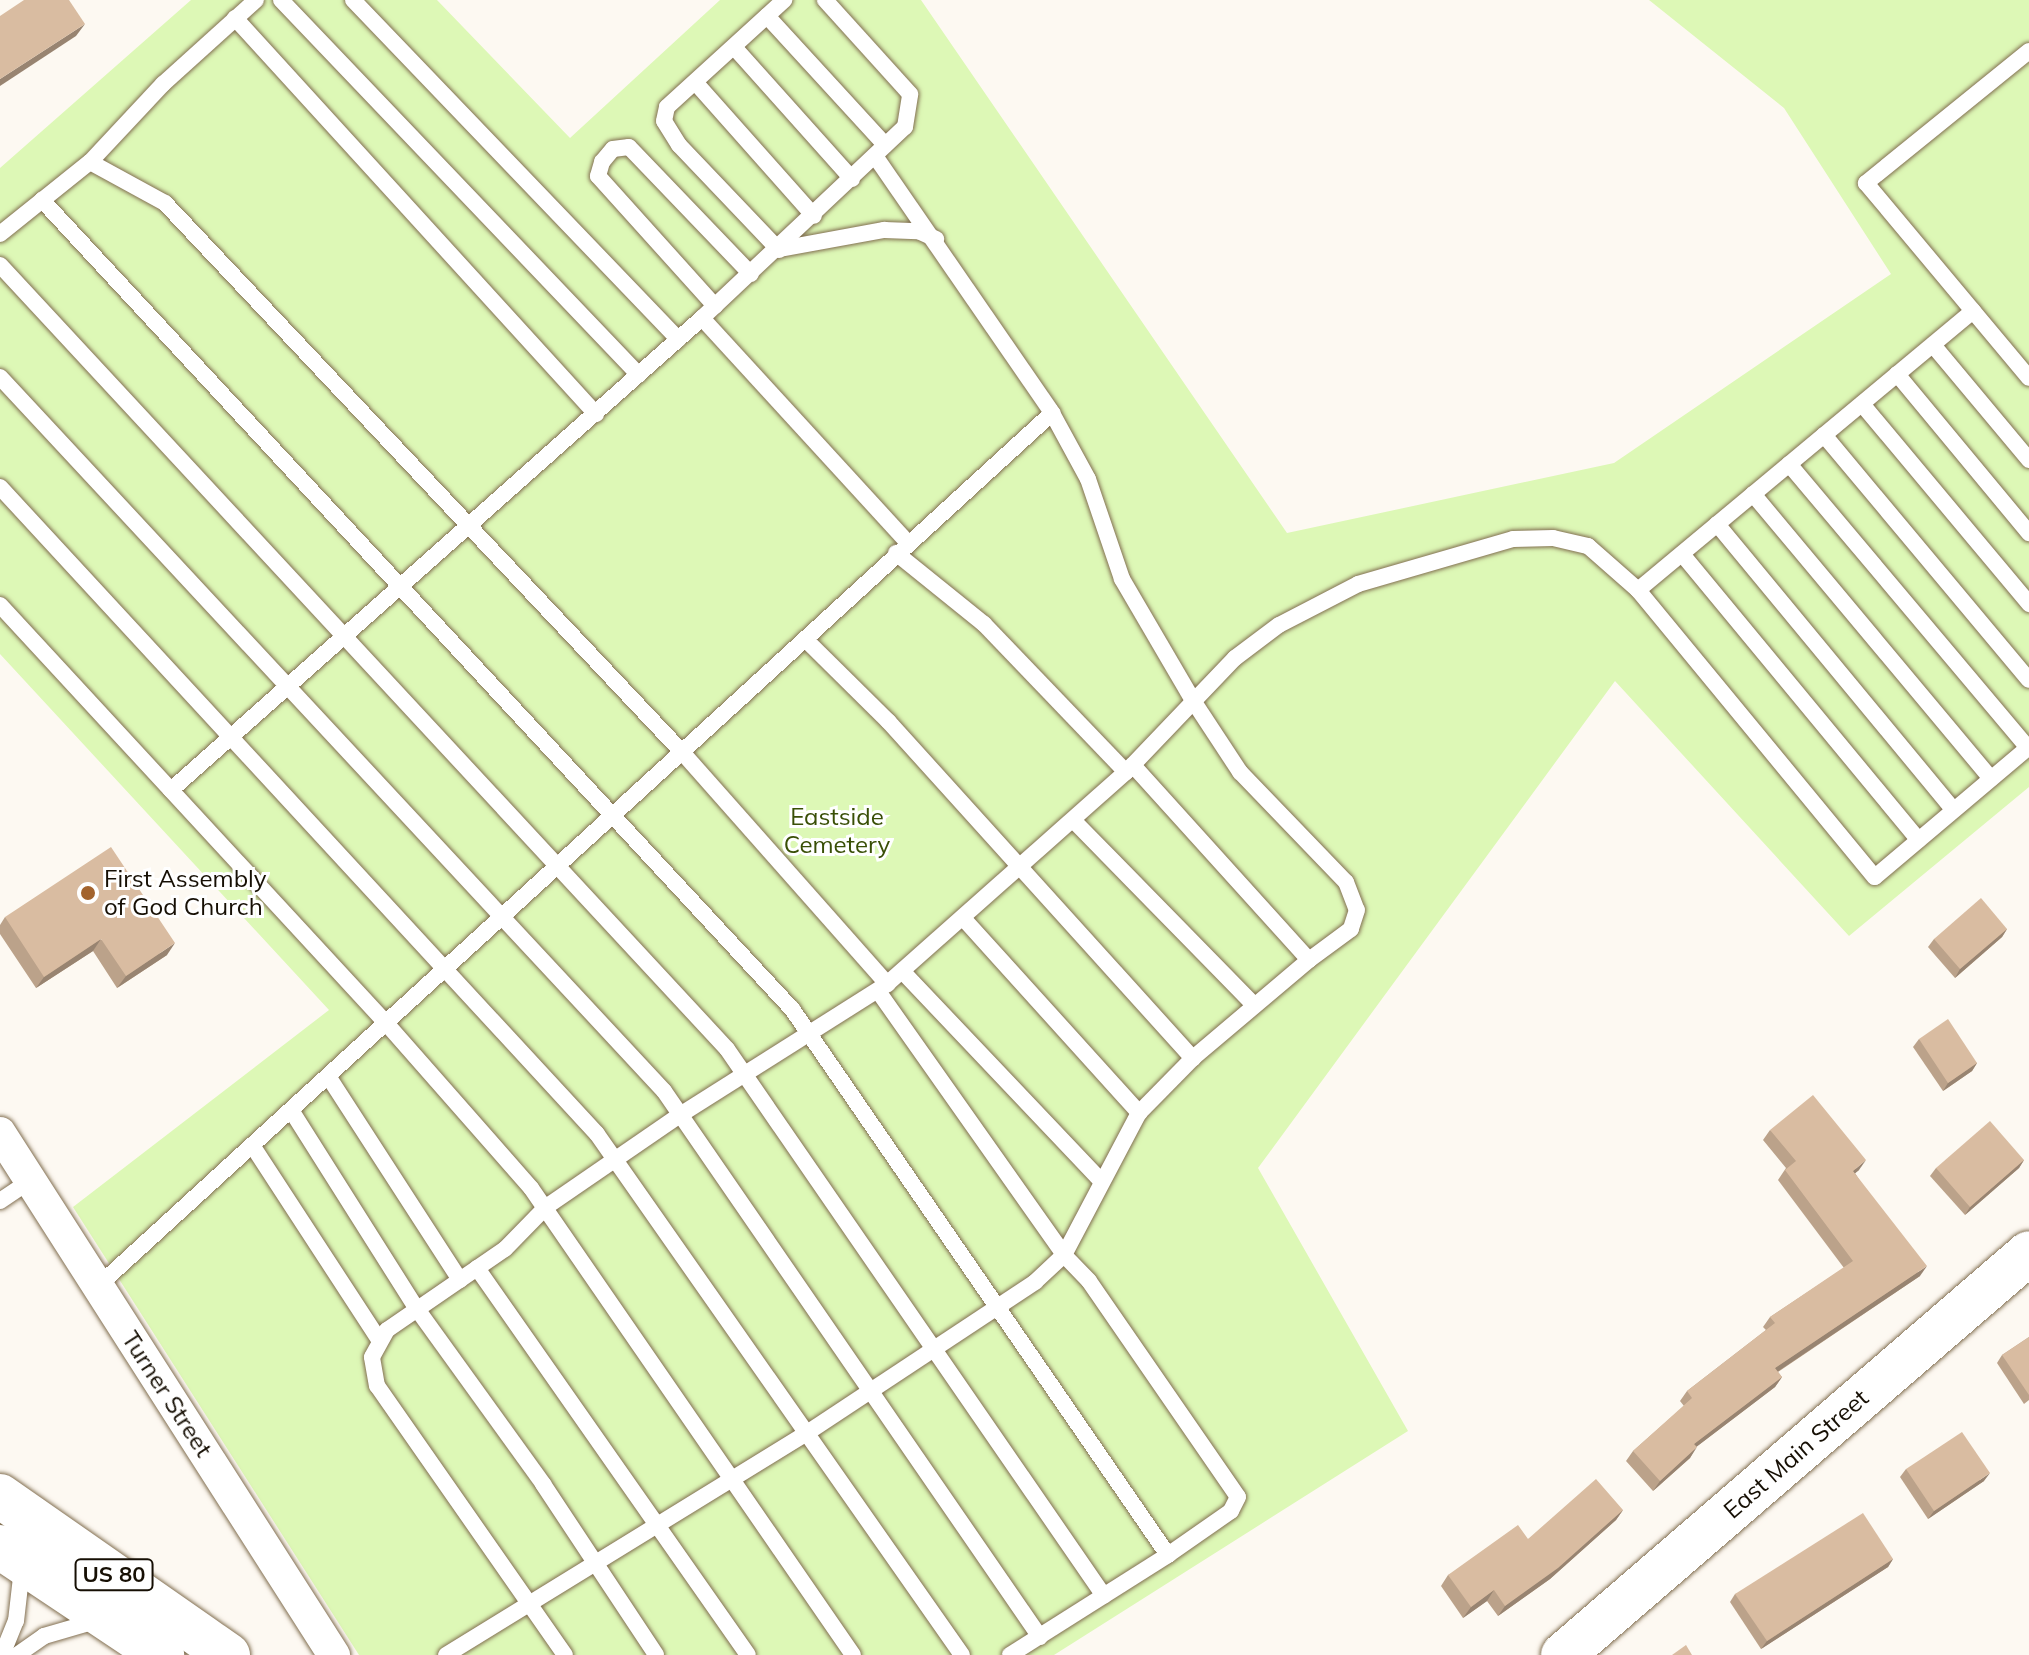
<!DOCTYPE html>
<html>
<head>
<meta charset="utf-8">
<style>
  body { margin:0 }
  #map { position:relative; width:2029px; height:1655px; overflow:hidden; background:#fdf9f2; font-family:Mulish,sans-serif }
  div>[style] { position:absolute }
  [style*='--x'] { left:calc(var(--x)*1px); top:calc(var(--y)*1px); width:calc(var(--w)*1px); rotate:calc(var(--a)*1deg) }
  .green>* { inset:0; background:#ddf8b6 }
  .roads { filter:drop-shadow(0 0 2px #826f51) drop-shadow(0 0 2px #826f51) }
  .lane>* { height:16px; margin:-8px; padding:0 8px; transform-origin:8px; border-radius:8px; background:#fff }
  .street>* { height:32px; margin:-16px; padding:0 16px; transform-origin:16px; border-radius:16px; background:#fff }
  .secondary>* { height:44px; margin:-22px; padding:0 22px; transform-origin:22px; border-radius:22px; background:#fff }
  .primary>* { height:44px; margin:-22px; padding:0 22px; transform-origin:22px; border-radius:22px; background:#fff }
  .wall>* { inset:0; background:#bba28a }
  .shaded-wall>* { inset:0; background:#988471 }
  .building>* { inset:0; background:#d9bca1 }
  .dots>* { width:22px; height:22px; translate:-50% -50%; box-sizing:border-box; border:4px solid #fff; border-radius:50% }
  span { translate:-50% -50%; white-space:nowrap; text-align:center; line-height:1.15; -webkit-text-stroke:6px #fff; paint-order:stroke }
  .shield-label span { padding:2px 6px; background:#fff; border:2px solid; border-radius:6px; -webkit-text-stroke-width:0 }
  .shield-label { font-size:22px; color:#160f04; font-weight:700 }
  .park-label { font-size:24px; color:#394f06 }
  .poi-label { font-size:24px; color:#160f04 }
  .left { translate:0 -50%; text-align:left }
  .street-label { font-size:24px; color:#160f04 }
</style>
</head>
<body>
<div id="map">
  <div class="green">
    <i style="clip-path:polygon(191px 0,437px 0,570px 138px,720px 0,921px 0,1287px 533px,1614px 463px,1891px 274px,1784px 108px,1649px 0,2029px 0,2029px 787px,1849px 936px,1615px 681px,1258px 1168px,1408px 1431px,1054px 1655px,359px 1655px,73px 1207px,329px 1010px,0 654px,0 168px)"></i>
  </div>
  <div class="roads">
    <div class="lane">
      <i style="--x:281;--y:0;--w:518;--a:46.33"></i>
      <i style="--x:353;--y:0;--w:470;--a:46.2"></i>
      <i style="--x:767;--y:16;--w:175;--a:47.5"></i>
      <i style="--x:235;--y:18;--w:536;--a:47.65"></i>
      <i style="--x:734;--y:47;--w:177;--a:48.2"></i>
      <i style="--x:2029;--y:51;--w:210;--a:141"></i>
      <i style="--x:1866;--y:183;--w:254;--a:50.1"></i>
      <i style="--x:695;--y:82;--w:179;--a:48.4"></i>
      <i style="--x:875;--y:156;--w:312;--a:55.4"></i>
      <i style="--x:1052;--y:413;--w:75;--a:61.4"></i>
      <i style="--x:1088;--y:479;--w:106;--a:71.2"></i>
      <i style="--x:1122;--y:579;--w:143;--a:59.7"></i>
      <i style="--x:1194;--y:702;--w:84;--a:56.7"></i>
      <i style="--x:1240;--y:772;--w:153;--a:46.1"></i>
      <i style="--x:1346;--y:882;--w:30;--a:69"></i>
      <i style="--x:1357;--y:910;--w:20;--a:108"></i>
      <i style="--x:1351;--y:929;--w:52;--a:143.6"></i>
      <i style="--x:90;--y:162;--w:107;--a:-46.9"></i>
      <i style="--x:163;--y:84;--w:125;--a:-42.1"></i>
      <i style="--x:42;--y:200;--w:1103;--a:47.17"></i>
      <i style="--x:792;--y:1009;--w:663;--a:55.45"></i>
      <i style="--x:0;--y:234;--w:115;--a:-38.7"></i>
      <i style="--x:90;--y:162;--w:85;--a:28.7"></i>
      <i style="--x:165;--y:203;--w:754;--a:46.72"></i>
      <i style="--x:682;--y:752;--w:310;--a:48.5"></i>
      <i style="--x:780;--y:249;--w:106;--a:-10.4"></i>
      <i style="--x:884;--y:230;--w:34;--a:2"></i>
      <i style="--x:918;--y:231;--w:20;--a:24"></i>
      <i style="--x:779;--y:250;--w:145;--a:-133.6"></i>
      <i style="--x:679;--y:145;--w:28;--a:-122"></i>
      <i style="--x:664;--y:121;--w:14;--a:-78"></i>
      <i style="--x:667;--y:107;--w:159;--a:-42.4"></i>
      <i style="--x:0;--y:265;--w:1069;--a:47.16"></i>
      <i style="--x:727;--y:1049;--w:664;--a:55.42"></i>
      <i style="--x:715;--y:306;--w:175;--a:-132"></i>
      <i style="--x:598;--y:176;--w:15;--a:-74"></i>
      <i style="--x:602;--y:162;--w:17;--a:-50"></i>
      <i style="--x:613;--y:149;--w:16;--a:-7"></i>
      <i style="--x:629;--y:147;--w:176;--a:46.2"></i>
      <i style="--x:702;--y:318;--w:279;--a:-43.3"></i>
      <i style="--x:905;--y:127;--w:33;--a:-81"></i>
      <i style="--x:910;--y:94;--w:127;--a:-132.1"></i>
      <i style="--x:1933;--y:345;--w:150;--a:50.1"></i>
      <i style="--x:1897;--y:374;--w:207;--a:50.3"></i>
      <i style="--x:0;--y:377;--w:975;--a:47.08"></i>
      <i style="--x:664;--y:1091;--w:663;--a:55.45"></i>
      <i style="--x:1862;--y:404;--w:261;--a:50.1"></i>
      <i style="--x:1824;--y:435;--w:319;--a:50.1"></i>
      <i style="--x:1789;--y:464;--w:371;--a:49.9"></i>
      <i style="--x:0;--y:487;--w:880;--a:47.3"></i>
      <i style="--x:597;--y:1134;--w:636;--a:54.99"></i>
      <i style="--x:1753;--y:494;--w:371;--a:50.1"></i>
      <i style="--x:1717;--y:524;--w:371;--a:50.4"></i>
      <i style="--x:896;--y:553;--w:113;--a:38.9"></i>
      <i style="--x:984;--y:624;--w:205;--a:46.2"></i>
      <i style="--x:1682;--y:554;--w:371;--a:50.4"></i>
      <i style="--x:1638;--y:590;--w:372;--a:50.5"></i>
      <i style="--x:1875;--y:877;--w:202;--a:-40.2"></i>
      <i style="--x:0;--y:605;--w:569;--a:47.28"></i>
      <i style="--x:386;--y:1023;--w:220;--a:48.7"></i>
      <i style="--x:531;--y:1188;--w:567;--a:55.41"></i>
      <i style="--x:805;--y:639;--w:117;--a:44.7"></i>
      <i style="--x:888;--y:721;--w:455;--a:47.9"></i>
      <i style="--x:171;--y:790;--w:710;--a:-41.63"></i>
      <i style="--x:702;--y:318;--w:304;--a:47.5"></i>
      <i style="--x:1073;--y:820;--w:259;--a:45.6"></i>
      <i style="--x:963;--y:918;--w:263;--a:47.9"></i>
      <i style="--x:903;--y:972;--w:289;--a:46.5"></i>
      <i style="--x:878;--y:991;--w:323;--a:54.8"></i>
      <i style="--x:1064;--y:1255;--w:36;--a:46"></i>
      <i style="--x:1089;--y:1281;--w:262;--a:55.4"></i>
      <i style="--x:1238;--y:1497;--w:16;--a:117"></i>
      <i style="--x:1231;--y:1511;--w:77;--a:145.1"></i>
      <i style="--x:1168;--y:1555;--w:187;--a:147.7"></i>
      <i style="--x:328;--y:1076;--w:243;--a:57.1"></i>
      <i style="--x:291;--y:1110;--w:236;--a:57.7"></i>
      <i style="--x:417;--y:1309;--w:216;--a:54.2"></i>
      <i style="--x:543;--y:1484;--w:205;--a:56.5"></i>
      <i style="--x:252;--y:1145;--w:233;--a:56.9"></i>
      <i style="--x:0;--y:1201;--w:37;--a:-34"></i>
      <i style="--x:477;--y:1268;--w:472;--a:55"></i>
      <i style="--x:97;--y:1287;--w:1295;--a:-42.46"></i>
      <i style="--x:2;--y:1655;--w:37;--a:-68"></i>
      <i style="--x:16;--y:1621;--w:53;--a:-83.5"></i>
      <i style="--x:17;--y:1655;--w:33;--a:-35"></i>
      <i style="--x:44;--y:1636;--w:57;--a:-16.2"></i>
      <i style="--x:446;--y:1655;--w:427;--a:-31.6"></i>
      <i style="--x:810;--y:1431;--w:270;--a:-33.5"></i>
      <i style="--x:1035;--y:1282;--w:40;--a:-43"></i>
      <i style="--x:1064;--y:1255;--w:161;--a:-62.2"></i>
      <i style="--x:1139;--y:1113;--w:77;--a:-45.5"></i>
      <i style="--x:1193;--y:1058;--w:152;--a:-40.2"></i>
      <i style="--x:1309;--y:960;--w:263;--a:-132.1"></i>
      <i style="--x:565;--y:1655;--w:328;--a:-124.9"></i>
      <i style="--x:377;--y:1386;--w:29;--a:-100"></i>
      <i style="--x:372;--y:1357;--w:31;--a:-61"></i>
      <i style="--x:387;--y:1330;--w:143;--a:-34.5"></i>
      <i style="--x:505;--y:1249;--w:59;--a:-45.7"></i>
      <i style="--x:546;--y:1207;--w:163;--a:-34.5"></i>
      <i style="--x:680;--y:1115;--w:245;--a:-32.3"></i>
      <i style="--x:887;--y:984;--w:319;--a:-41.6"></i>
      <i style="--x:1126;--y:772;--w:158;--a:-46.3"></i>
      <i style="--x:1235;--y:658;--w:55;--a:-36.9"></i>
      <i style="--x:1279;--y:625;--w:89;--a:-27.4"></i>
      <i style="--x:1358;--y:584;--w:161;--a:-16.2"></i>
      <i style="--x:1513;--y:539;--w:40;--a:-1.4"></i>
      <i style="--x:1553;--y:538;--w:36;--a:13"></i>
      <i style="--x:1588;--y:546;--w:67;--a:41.3"></i>
      <i style="--x:1638;--y:590;--w:436;--a:-39.8"></i>
    </div>
    <div class="street">
      <i style="--x:0;--y:1133;--w:620;--a:57.39"></i>
    </div>
    <div class="secondary">
      <i style="--x:1563;--y:1655;--w:615;--a:-40.78"></i>
    </div>
    <div class="primary">
      <i style="--x:0;--y:1496;--w:278;--a:34.9"></i>
      <i style="--x:0;--y:1547;--w:195;--a:33.7"></i>
    </div>
  </div>
  <div class="wall">
    <i style="clip-path:polygon(5px 917px,167px 955px,117px 988px,93px 951px,36px 988px,0 934px,0 925px)"></i>
    <i style="clip-path:polygon(2007px 929px,2002px 937px,1955px 978px,1928px 947px,1934px 939px)"></i>
    <i style="clip-path:polygon(1919px 1039px,1977px 1063px,1972px 1071px,1943px 1091px,1913px 1047px)"></i>
    <i style="clip-path:polygon(1770px 1130px,1859px 1170px,1855px 1173px,1920px 1276px,1778px 1372px,1782px 1377px,1775px 1387px,1696px 1447px,1690px 1458px,1653px 1491px,1626px 1461px,1633px 1451px,1684px 1406px,1680px 1401px,1687px 1391px,1766px 1330px,1763px 1327px,1770px 1317px,1844px 1268px,1778px 1180px,1786px 1168px,1763px 1140px)"></i>
    <i style="clip-path:polygon(2024px 1160px,2019px 1168px,1965px 1215px,1930px 1176px,1936px 1168px)"></i>
    <i style="clip-path:polygon(2029px 1337px,2029px 1400px,2024px 1404px,1997px 1363px,2002px 1355px)"></i>
    <i style="clip-path:polygon(1906px 1469px,1984px 1481px,1928px 1519px,1900px 1477px)"></i>
    <i style="clip-path:polygon(1623px 1510px,1616px 1520px,1550px 1579px,1498px 1616px,1487px 1601px,1463px 1618px,1441px 1586px,1448px 1575px,1528px 1539px)"></i>
    <i style="clip-path:polygon(1893px 1559px,1888px 1567px,1761px 1649px,1730px 1602px,1735px 1594px)"></i>
  </div>
  <div class="shaded-wall">
    <i style="clip-path:polygon(85px 24px,76px 36px,0 86px,0 79px)"></i>
    <i style="clip-path:polygon(2007px 929px,2002px 937px,1955px 978px,1960px 969px)"></i>
    <i style="clip-path:polygon(101px 939px,93px 951px,36px 988px,44px 977px)"></i>
    <i style="clip-path:polygon(175px 943px,167px 955px,117px 988px,126px 976px)"></i>
    <i style="clip-path:polygon(1977px 1063px,1972px 1071px,1943px 1091px,1948px 1083px)"></i>
    <i style="clip-path:polygon(1866px 1160px,1859px 1170px,1846px 1181px,1853px 1171px)"></i>
    <i style="clip-path:polygon(2024px 1160px,2019px 1168px,1965px 1215px,1970px 1207px)"></i>
    <i style="clip-path:polygon(1927px 1266px,1920px 1276px,1768px 1378px,1775px 1368px)"></i>
    <i style="clip-path:polygon(1782px 1377px,1775px 1387px,1687px 1454px,1694px 1444px)"></i>
    <i style="clip-path:polygon(1697px 1447px,1690px 1458px,1653px 1491px,1660px 1481px)"></i>
    <i style="clip-path:polygon(1990px 1473px,1984px 1481px,1928px 1519px,1934px 1511px)"></i>
    <i style="clip-path:polygon(1623px 1510px,1616px 1520px,1550px 1579px,1498px 1616px,1505px 1606px)"></i>
    <i style="clip-path:polygon(1893px 1559px,1888px 1567px,1761px 1649px,1767px 1641px)"></i>
    <i style="clip-path:polygon(1494px 1590px,1487px 1601px,1463px 1618px,1471px 1607px)"></i>
  </div>
  <div class="building">
    <i style="clip-path:polygon(24px 0,69px 0,85px 24px,0 79px,0 16px)"></i>
    <i style="clip-path:polygon(111px 847px,175px 943px,126px 976px,101px 939px,44px 977px,5px 917px)"></i>
    <i style="clip-path:polygon(1981px 898px,2007px 929px,1960px 969px,1934px 939px)"></i>
    <i style="clip-path:polygon(1948px 1019px,1977px 1063px,1948px 1083px,1919px 1039px)"></i>
    <i style="clip-path:polygon(1813px 1095px,1866px 1160px,1853px 1171px,1927px 1266px,1775px 1368px,1782px 1377px,1694px 1444px,1697px 1447px,1660px 1481px,1633px 1451px,1692px 1398px,1687px 1391px,1775px 1323px,1770px 1317px,1853px 1261px,1785px 1170px,1796px 1161px,1770px 1130px)"></i>
    <i style="clip-path:polygon(1990px 1121px,2024px 1160px,1970px 1207px,1936px 1168px)"></i>
    <i style="clip-path:polygon(2029px 1337px,2029px 1395px,2002px 1355px)"></i>
    <i style="clip-path:polygon(1962px 1432px,1990px 1473px,1934px 1511px,1906px 1469px)"></i>
    <i style="clip-path:polygon(1596px 1479px,1623px 1510px,1558px 1568px,1505px 1606px,1494px 1590px,1471px 1607px,1448px 1575px,1518px 1525px,1528px 1539px)"></i>
    <i style="clip-path:polygon(1863px 1513px,1893px 1559px,1767px 1641px,1735px 1594px)"></i>
    <i style="clip-path:polygon(1686px 1645px,1692px 1655px,1672px 1655px)"></i>
  </div>
  <div class="dots">
    <i style="left:88px;top:893px;background:#a3632d"></i>
  </div>
  <div class="shield-label">
    <span style="left:114px;top:1575px">US 80</span>
  </div>
  <div class="park-label">
    <span style="left:837px;top:831px">Eastside<br>Cemetery</span>
  </div>
  <div class="poi-label">
    <span class="left" style="left:104px;top:893px">First Assembly<br>of God Church</span>
  </div>
  <div class="street-label">
    <span style="left:167px;top:1394px;rotate:57deg">Turner Street</span>
    <span style="left:1796px;top:1454px;rotate:-41deg">East Main Street</span>
  </div>
</div>
</body>
</html>
